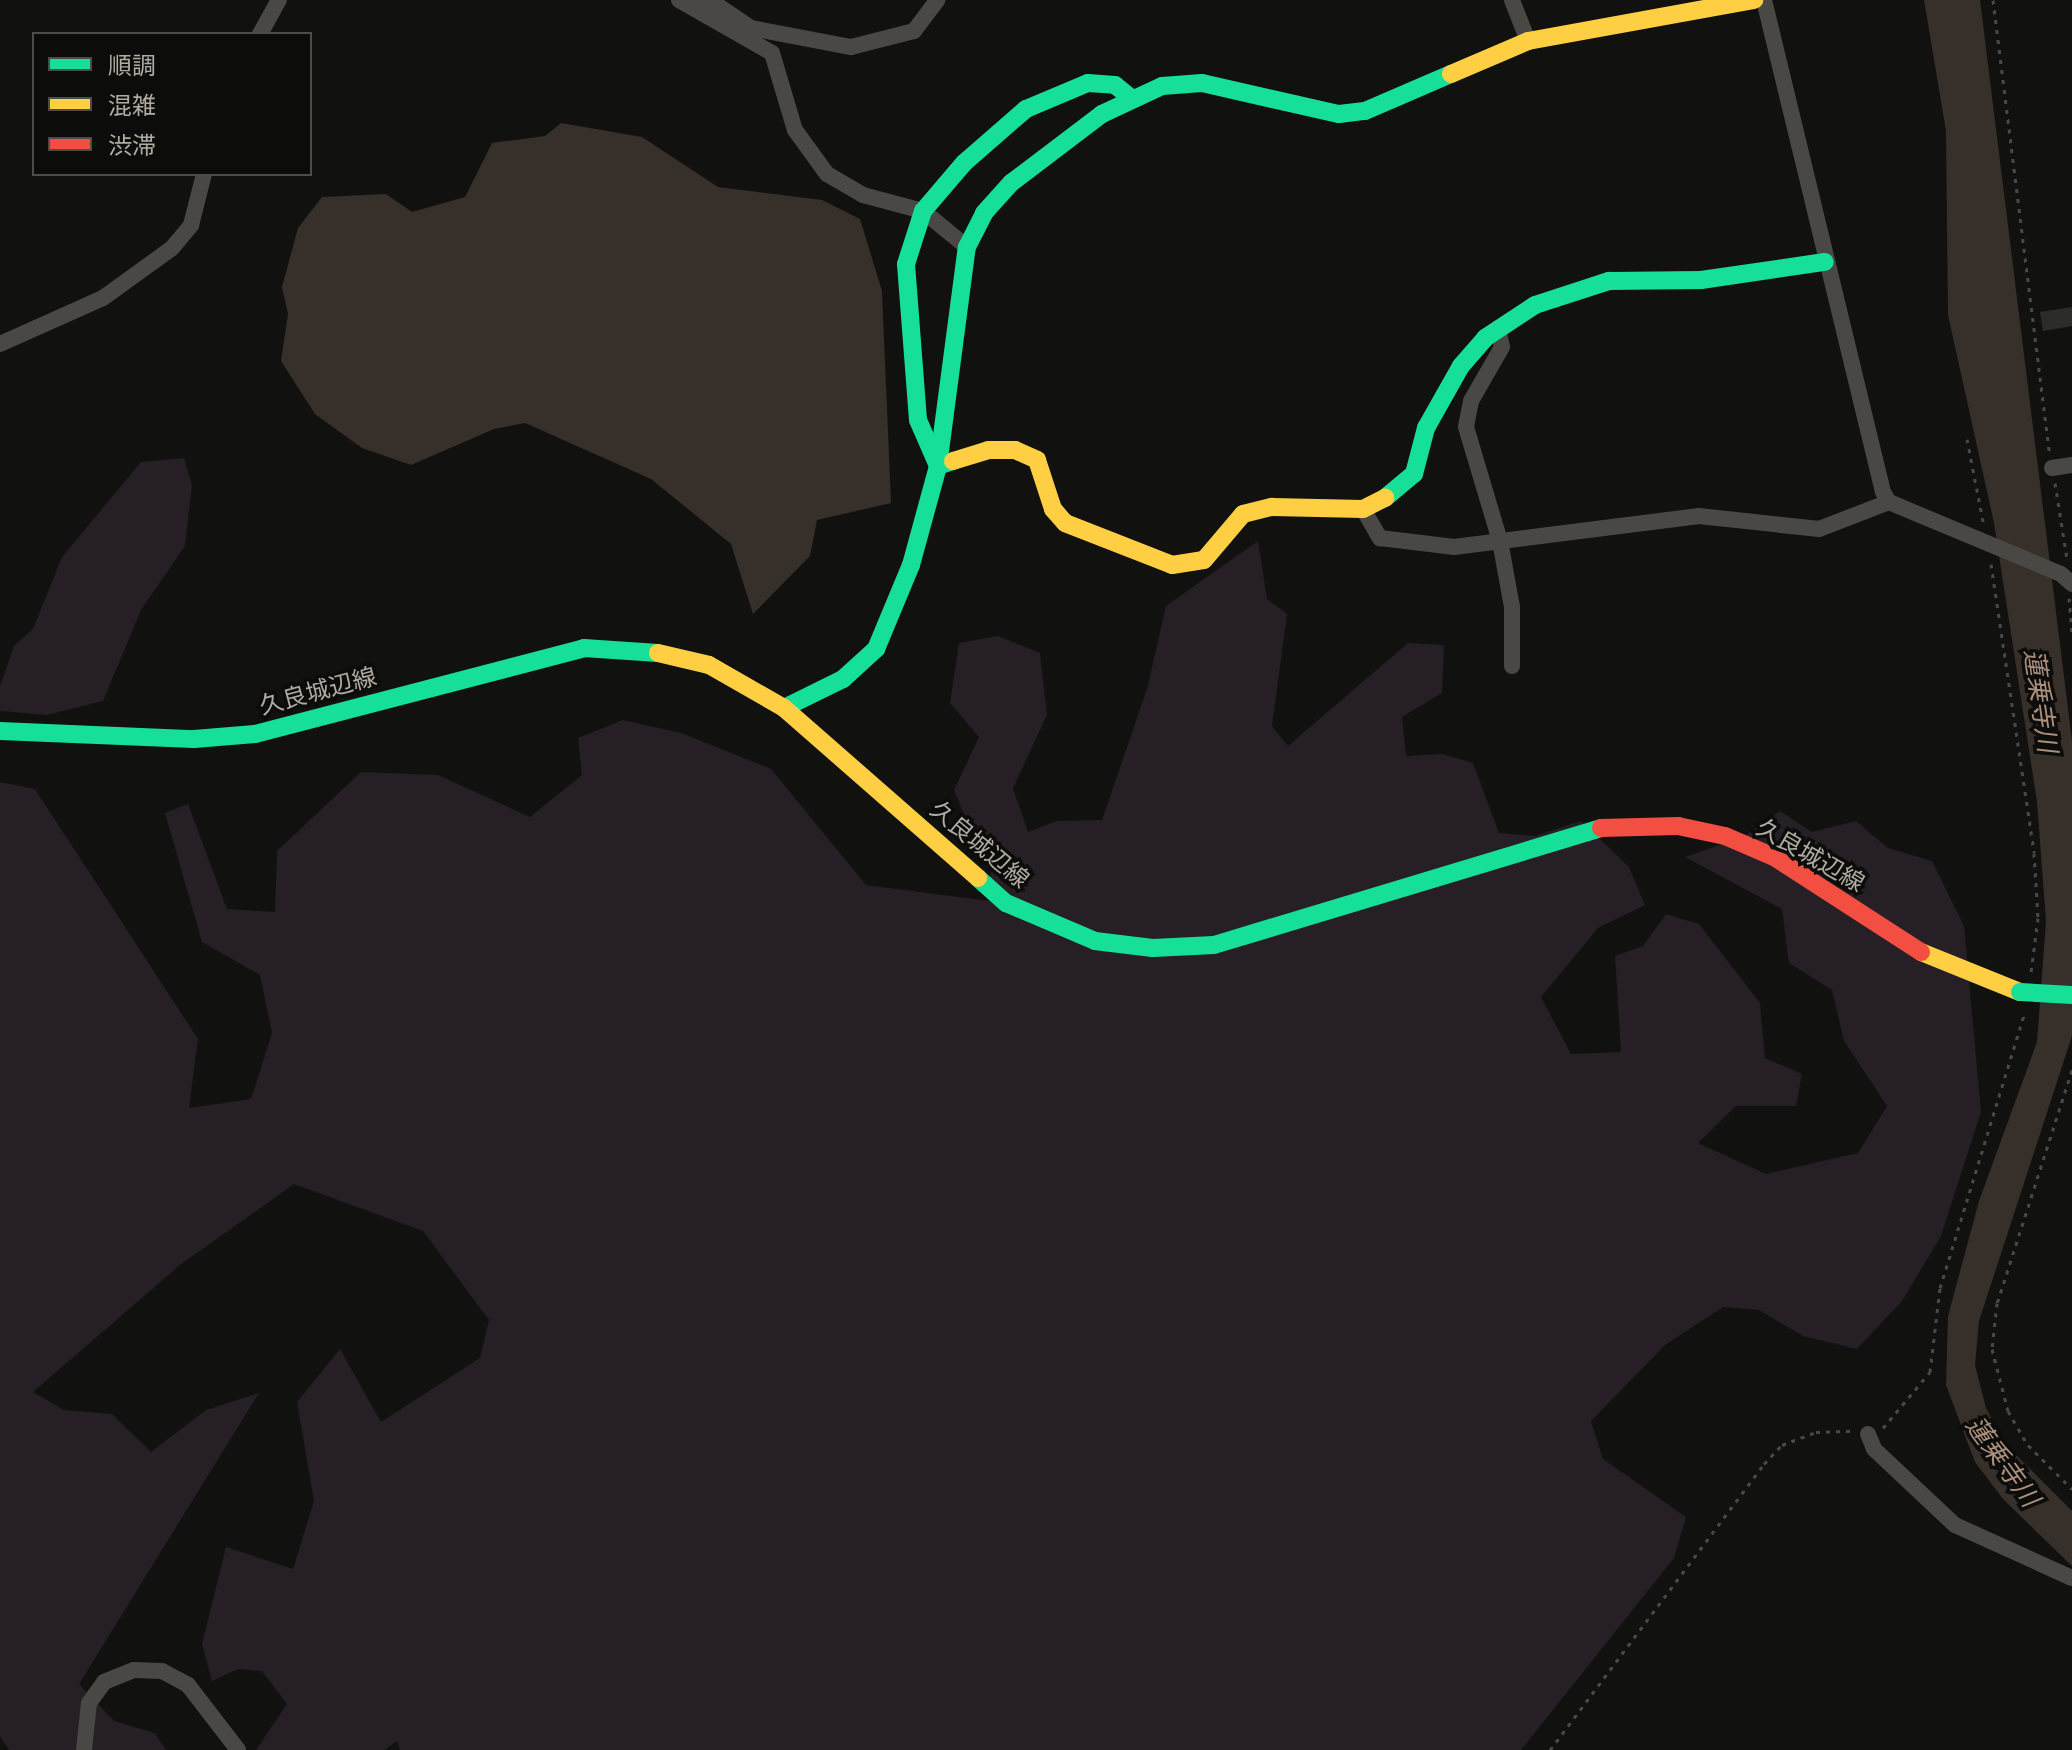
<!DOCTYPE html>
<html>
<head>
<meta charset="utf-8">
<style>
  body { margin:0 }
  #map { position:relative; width:2072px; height:1750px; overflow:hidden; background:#111110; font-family:"Nunito Sans","Noto Sans JP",sans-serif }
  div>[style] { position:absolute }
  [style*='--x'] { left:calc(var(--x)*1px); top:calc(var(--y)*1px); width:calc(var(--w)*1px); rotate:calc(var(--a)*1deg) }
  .green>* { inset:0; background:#261f25 }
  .water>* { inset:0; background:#372f2a }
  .building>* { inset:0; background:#2c2c2b }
  .path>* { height:3px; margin-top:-1.5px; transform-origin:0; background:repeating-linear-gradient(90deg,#4b4946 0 4px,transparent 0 10px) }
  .street>* { height:16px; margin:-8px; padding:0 8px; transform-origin:8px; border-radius:8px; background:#494845 }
  .fast>* { height:18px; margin:-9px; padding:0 9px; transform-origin:9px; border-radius:9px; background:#16e098 }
  .slow>* { height:18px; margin:-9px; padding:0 9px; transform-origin:9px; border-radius:9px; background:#ffcf43 }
  .jam>* { height:18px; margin:-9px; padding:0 9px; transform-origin:9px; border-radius:9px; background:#f24e42 }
  .fast-bridge>* { height:18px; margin:-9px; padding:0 9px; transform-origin:9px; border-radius:9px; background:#16e098 }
  span { translate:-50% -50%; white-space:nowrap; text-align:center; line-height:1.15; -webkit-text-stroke:7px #0c0c0b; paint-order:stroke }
  .street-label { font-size:24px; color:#b1aca2 }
  .water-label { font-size:26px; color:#aa8f7b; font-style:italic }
  .legend { position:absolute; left:32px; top:32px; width:280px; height:144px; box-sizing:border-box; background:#0c0c0b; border:2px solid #4e4c47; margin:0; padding:10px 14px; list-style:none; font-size:24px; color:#b1aca2 }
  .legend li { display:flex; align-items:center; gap:16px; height:40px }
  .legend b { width:40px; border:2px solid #4e4c47 }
</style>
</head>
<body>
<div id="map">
  <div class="green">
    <i style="clip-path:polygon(184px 458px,192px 485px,185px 546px,141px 610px,103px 701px,47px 715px,0 711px,0 686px,14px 646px,33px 629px,62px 557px,141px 462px)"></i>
    <i style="clip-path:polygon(1258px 541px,1267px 599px,1287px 614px,1272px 726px,1288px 746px,1408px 643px,1444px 645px,1442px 693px,1402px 717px,1406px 756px,1442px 754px,1473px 763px,1499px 833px,1535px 836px,1581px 821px,1629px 867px,1645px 905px,1598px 928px,1541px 997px,1571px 1054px,1621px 1052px,1615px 956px,1643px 946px,1666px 914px,1699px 924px,1760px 1003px,1765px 1058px,1802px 1074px,1796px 1106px,1736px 1106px,1698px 1143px,1766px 1174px,1858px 1153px,1887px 1106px,1844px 1041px,1832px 990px,1789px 963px,1782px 909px,1685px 857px,1745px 836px,1780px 811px,1812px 832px,1856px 821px,1888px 848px,1932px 861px,1964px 926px,1981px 1112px,1941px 1236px,1902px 1301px,1857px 1349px,1803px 1336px,1759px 1310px,1723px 1307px,1665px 1345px,1591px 1421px,1603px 1459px,1686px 1517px,1674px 1558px,1521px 1750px,400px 1750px,397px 1741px,384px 1750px,256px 1750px,287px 1704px,262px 1671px,238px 1669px,212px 1681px,202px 1644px,226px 1547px,293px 1569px,314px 1501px,297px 1402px,340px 1349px,381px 1422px,480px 1358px,489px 1320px,423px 1231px,294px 1184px,180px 1265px,33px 1392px,64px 1410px,112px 1414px,151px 1452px,206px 1410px,259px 1393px,79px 1684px,114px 1721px,155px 1733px,166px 1750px,9px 1750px,0 1736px,0 782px,35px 789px,198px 1039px,189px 1108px,251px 1099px,272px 1033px,260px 975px,202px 942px,165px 813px,188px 804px,227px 909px,275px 912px,277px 851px,361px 772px,438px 775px,530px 817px,582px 775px,578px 738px,623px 720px,681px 733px,771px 769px,866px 885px,989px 901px,992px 855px,966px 819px,954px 790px,979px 737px,950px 703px,959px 643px,998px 636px,1040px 653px,1047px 715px,1013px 788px,1028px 832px,1056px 821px,1102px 820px,1147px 689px,1166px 606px)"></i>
  </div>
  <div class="water">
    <i style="clip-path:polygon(1924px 0,1980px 0,2072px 741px,2072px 1036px,1979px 1321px,1975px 1365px,1986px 1408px,2004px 1443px,2072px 1511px,2072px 1566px,2003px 1499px,1975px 1462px,1946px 1385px,1948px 1316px,1979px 1201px,2037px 1042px,2046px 921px,2037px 802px,1994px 523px,1948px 315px,1946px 131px)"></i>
    <i style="clip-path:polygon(561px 123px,642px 137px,718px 187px,822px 200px,860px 219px,882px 291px,891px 503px,817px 520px,810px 556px,753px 614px,731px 544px,651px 479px,525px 423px,494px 429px,411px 465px,362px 448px,315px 414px,281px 361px,288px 314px,282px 287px,298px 228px,322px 197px,386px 194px,412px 212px,465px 197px,492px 143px,545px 136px)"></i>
  </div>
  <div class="building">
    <i style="clip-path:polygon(2072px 307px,2072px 326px,2043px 331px,2040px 312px)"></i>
  </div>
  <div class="path">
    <i style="--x:1993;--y:0;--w:455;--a:82.9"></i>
    <i style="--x:1967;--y:439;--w:84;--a:79"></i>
    <i style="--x:2055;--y:483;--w:77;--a:81"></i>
    <i style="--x:1991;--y:564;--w:292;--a:81.5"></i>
    <i style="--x:2034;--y:853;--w:65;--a:86.5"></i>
    <i style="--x:2038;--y:918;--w:55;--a:97.3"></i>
    <i style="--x:2069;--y:598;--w:38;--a:85"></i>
    <i style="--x:2072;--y:1070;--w:245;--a:107.8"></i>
    <i style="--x:1997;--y:1303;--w:46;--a:96.2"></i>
    <i style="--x:1992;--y:1349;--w:64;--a:75.5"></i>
    <i style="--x:2008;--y:1411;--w:39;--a:60"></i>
    <i style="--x:2028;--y:1445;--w:62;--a:45"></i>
    <i style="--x:1883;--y:1428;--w:73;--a:-50"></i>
    <i style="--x:1930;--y:1372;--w:85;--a:-83.2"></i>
    <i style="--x:1940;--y:1288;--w:289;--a:-72.9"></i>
    <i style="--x:1550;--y:1750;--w:357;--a:-53.2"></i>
    <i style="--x:1764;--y:1464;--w:26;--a:-47"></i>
    <i style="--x:1782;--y:1445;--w:36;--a:-21"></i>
    <i style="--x:1816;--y:1432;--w:37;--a:-2"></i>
  </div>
  <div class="street">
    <i style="--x:679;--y:0;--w:107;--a:29.7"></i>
    <i style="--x:772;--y:53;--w:80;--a:73.4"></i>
    <i style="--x:795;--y:130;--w:54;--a:54"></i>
    <i style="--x:827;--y:174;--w:42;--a:30.3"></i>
    <i style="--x:863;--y:195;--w:62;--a:14.9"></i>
    <i style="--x:923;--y:211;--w:57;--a:39.3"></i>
    <i style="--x:1512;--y:0;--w:44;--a:68.7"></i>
    <i style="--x:1764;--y:0;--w:506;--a:76.4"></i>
    <i style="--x:1883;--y:492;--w:12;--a:59"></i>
    <i style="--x:1889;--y:502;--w:186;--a:22.7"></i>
    <i style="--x:2061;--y:574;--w:15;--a:42"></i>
    <i style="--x:697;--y:7;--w:15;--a:-23"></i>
    <i style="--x:711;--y:1;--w:48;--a:34"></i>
    <i style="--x:751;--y:28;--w:102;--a:10.8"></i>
    <i style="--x:851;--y:47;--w:65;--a:-14.3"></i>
    <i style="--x:914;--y:31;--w:39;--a:-53"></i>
    <i style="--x:260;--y:34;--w:39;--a:-61"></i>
    <i style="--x:1498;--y:328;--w:19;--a:78"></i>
    <i style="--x:1502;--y:347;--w:62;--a:119.9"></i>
    <i style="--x:1471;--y:401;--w:26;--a:101"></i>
    <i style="--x:1466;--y:427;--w:119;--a:73.4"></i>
    <i style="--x:1500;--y:541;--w:67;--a:79.7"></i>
    <i style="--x:1512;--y:607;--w:59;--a:90"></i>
    <i style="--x:0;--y:344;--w:113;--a:-24.1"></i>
    <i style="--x:103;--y:298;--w:85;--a:-35.9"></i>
    <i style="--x:172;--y:248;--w:30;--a:-50"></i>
    <i style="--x:191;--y:225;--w:53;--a:-75.7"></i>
    <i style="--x:2052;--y:468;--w:20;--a:-9"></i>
    <i style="--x:1363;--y:509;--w:34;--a:60"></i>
    <i style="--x:1380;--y:538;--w:75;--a:6.9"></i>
    <i style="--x:1454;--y:547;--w:247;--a:-7.2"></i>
    <i style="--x:1699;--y:516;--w:121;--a:6.2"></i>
    <i style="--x:1819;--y:529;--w:75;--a:-21.1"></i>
    <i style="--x:1868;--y:1434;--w:16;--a:68"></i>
    <i style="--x:1874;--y:1449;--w:111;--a:43.2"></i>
    <i style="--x:1955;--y:1525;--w:128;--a:24.4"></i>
    <i style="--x:84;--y:1750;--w:47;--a:-83.9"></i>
    <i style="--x:89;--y:1703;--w:26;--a:-54"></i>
    <i style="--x:104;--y:1682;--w:32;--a:-22"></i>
    <i style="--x:134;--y:1670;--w:28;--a:2"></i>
    <i style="--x:162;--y:1671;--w:30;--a:28"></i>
    <i style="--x:188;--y:1685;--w:82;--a:52.4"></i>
  </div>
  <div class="fast">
    <i style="--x:953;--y:461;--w:16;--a:162"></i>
    <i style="--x:938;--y:466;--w:50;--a:-113.5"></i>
    <i style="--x:918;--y:420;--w:156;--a:-94.4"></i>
    <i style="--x:906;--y:264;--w:56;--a:-72.2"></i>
    <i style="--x:923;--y:211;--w:63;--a:-49.5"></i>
    <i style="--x:964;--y:163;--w:82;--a:-41.1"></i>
    <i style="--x:1026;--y:109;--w:67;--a:-22.8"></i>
    <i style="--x:1088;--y:83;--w:27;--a:4"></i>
    <i style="--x:1115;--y:85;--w:19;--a:39"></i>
    <i style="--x:1385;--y:498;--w:38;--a:-40"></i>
    <i style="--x:1414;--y:474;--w:48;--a:-75.4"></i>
    <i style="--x:1426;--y:428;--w:71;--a:-60.6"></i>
    <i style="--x:1461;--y:366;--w:37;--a:-49"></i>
    <i style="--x:1485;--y:338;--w:60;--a:-33.4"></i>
    <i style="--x:1535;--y:305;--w:78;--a:-18"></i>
    <i style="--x:1609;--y:281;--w:92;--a:-0.6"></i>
    <i style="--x:1701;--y:280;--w:125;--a:-8.3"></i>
    <i style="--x:784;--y:708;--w:66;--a:-26.2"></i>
    <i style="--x:843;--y:679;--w:45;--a:-42.3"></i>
    <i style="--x:876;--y:649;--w:91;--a:-67.4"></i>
    <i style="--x:911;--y:565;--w:103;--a:-74.7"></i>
    <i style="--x:938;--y:466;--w:221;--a:-82.5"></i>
    <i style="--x:967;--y:247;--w:38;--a:-63"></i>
    <i style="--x:984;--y:213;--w:40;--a:-48"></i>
    <i style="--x:1011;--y:183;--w:114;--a:-37.2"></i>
    <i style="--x:1102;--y:114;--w:66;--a:-25"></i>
    <i style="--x:1162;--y:86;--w:40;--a:-4.3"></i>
    <i style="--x:1202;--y:83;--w:140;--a:12.8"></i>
    <i style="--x:1339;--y:114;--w:26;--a:-7"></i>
    <i style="--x:1365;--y:111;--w:94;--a:-23.3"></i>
    <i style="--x:0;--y:731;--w:194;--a:2.4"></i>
    <i style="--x:194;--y:739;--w:61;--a:-4.7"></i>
    <i style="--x:255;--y:734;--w:340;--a:-14.6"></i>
    <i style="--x:584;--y:648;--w:74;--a:3.9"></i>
    <i style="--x:978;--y:878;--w:38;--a:42"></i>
    <i style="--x:1006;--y:903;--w:97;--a:23.1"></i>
    <i style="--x:1095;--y:941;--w:58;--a:6.9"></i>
    <i style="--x:1153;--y:948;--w:61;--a:-2.8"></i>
    <i style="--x:1214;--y:945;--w:404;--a:-16.8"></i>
  </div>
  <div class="slow">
    <i style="--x:1451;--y:74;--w:84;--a:-23.2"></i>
    <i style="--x:1528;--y:41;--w:230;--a:-10.3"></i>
    <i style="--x:953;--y:461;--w:37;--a:-17"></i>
    <i style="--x:988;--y:450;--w:27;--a:0"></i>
    <i style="--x:1015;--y:450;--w:24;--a:24"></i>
    <i style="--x:1037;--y:460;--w:52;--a:71.9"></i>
    <i style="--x:1053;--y:509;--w:18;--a:49"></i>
    <i style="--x:1065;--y:523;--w:115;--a:21.4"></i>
    <i style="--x:1172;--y:565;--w:32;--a:-9"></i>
    <i style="--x:1204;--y:560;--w:60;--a:-49.7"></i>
    <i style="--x:1243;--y:514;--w:30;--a:-14"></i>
    <i style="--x:1272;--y:507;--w:91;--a:1.3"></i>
    <i style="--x:1363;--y:509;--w:25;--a:-27"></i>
    <i style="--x:658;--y:653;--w:52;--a:13.2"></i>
    <i style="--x:709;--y:665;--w:86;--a:29.8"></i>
    <i style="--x:784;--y:708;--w:258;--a:41.2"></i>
    <i style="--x:1921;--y:952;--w:107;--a:22"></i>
  </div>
  <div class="jam">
    <i style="--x:1601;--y:828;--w:77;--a:-1.5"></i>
    <i style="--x:1678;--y:826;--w:48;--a:12"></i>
    <i style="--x:1725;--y:836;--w:53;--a:23.2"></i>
    <i style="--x:1774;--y:857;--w:175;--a:32.9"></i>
  </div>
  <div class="fast-bridge">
    <i style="--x:2020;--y:992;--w:52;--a:3.3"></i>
  </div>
  <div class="street-label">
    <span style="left:318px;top:692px;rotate:-15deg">久良城辺線</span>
    <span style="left:979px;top:845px;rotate:40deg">久良城辺線</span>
    <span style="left:1810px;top:856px;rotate:30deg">久良城辺線</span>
  </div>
  <div class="water-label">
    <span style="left:2040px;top:701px;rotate:82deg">蓮乗寺川</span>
    <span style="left:2002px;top:1462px;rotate:54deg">蓮乗寺川</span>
  </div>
  <ul class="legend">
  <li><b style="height:10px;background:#16e098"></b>順調</li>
  <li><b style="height:10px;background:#ffcf43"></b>混雑</li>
  <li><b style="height:10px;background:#f24e42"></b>渋滞</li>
  </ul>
</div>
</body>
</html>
